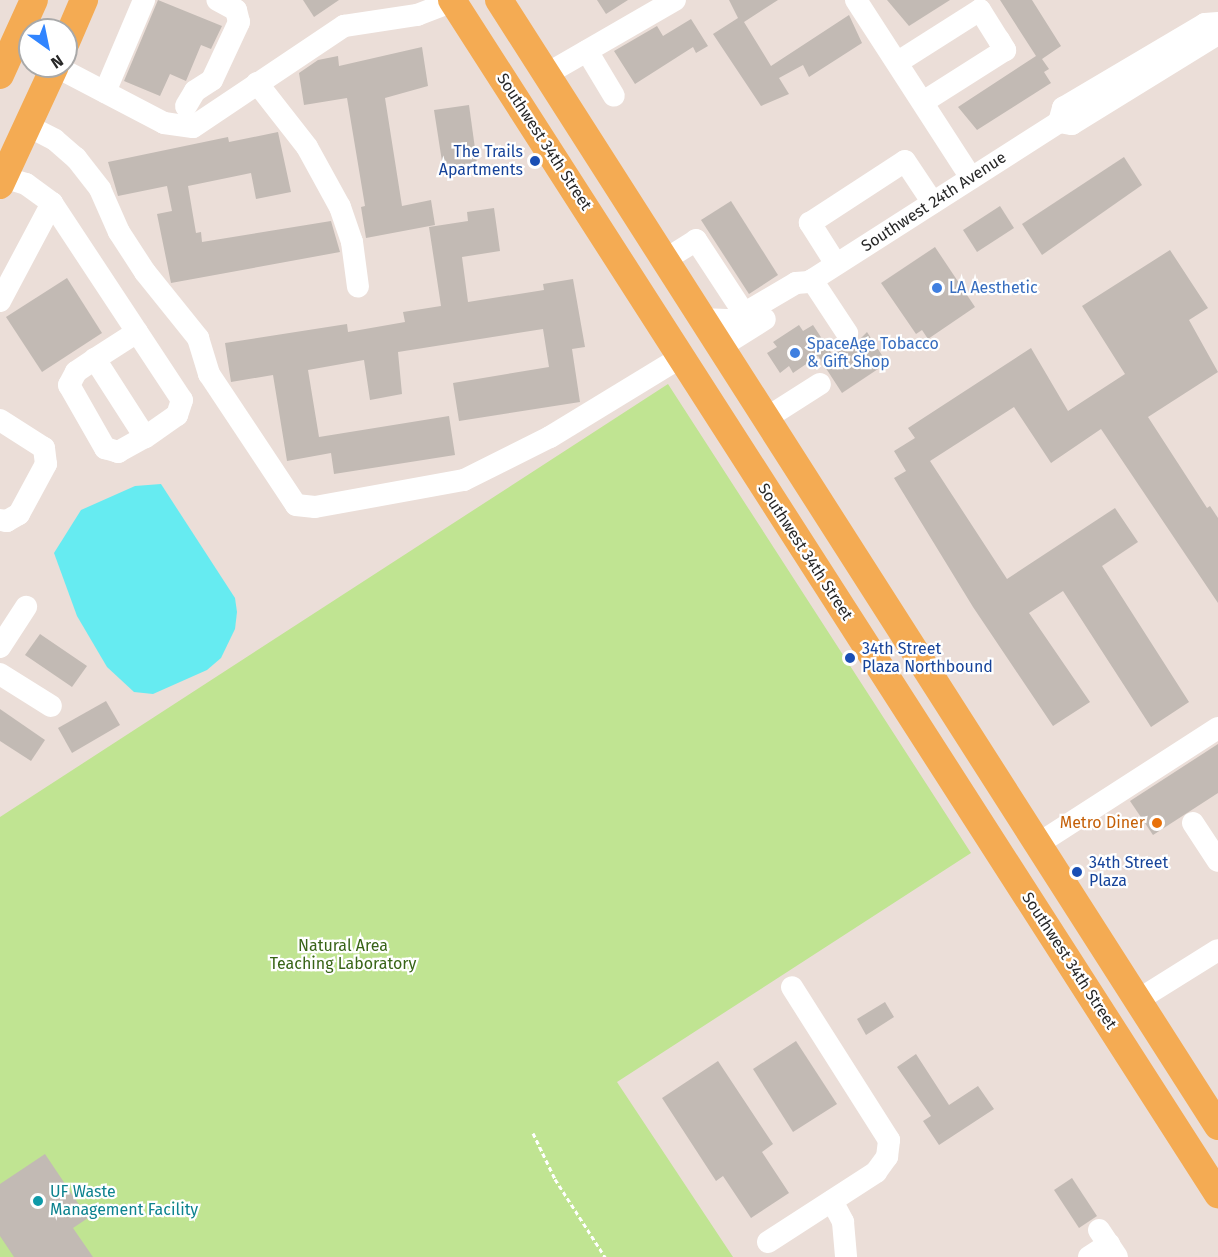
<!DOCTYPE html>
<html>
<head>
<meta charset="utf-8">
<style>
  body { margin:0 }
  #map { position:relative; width:1218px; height:1257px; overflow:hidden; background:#ebded8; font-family:"Fira Sans",sans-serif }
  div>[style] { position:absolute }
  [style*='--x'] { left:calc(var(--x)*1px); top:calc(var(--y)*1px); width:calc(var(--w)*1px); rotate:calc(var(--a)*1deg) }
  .green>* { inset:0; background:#c0e492 }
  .water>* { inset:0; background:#66ebf1 }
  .building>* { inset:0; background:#c2bab4 }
  .path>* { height:3px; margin-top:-1.5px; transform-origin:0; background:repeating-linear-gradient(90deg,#fff 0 4.5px,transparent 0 7.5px) }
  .minor>* { height:22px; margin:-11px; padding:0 11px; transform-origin:11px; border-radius:11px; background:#fff }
  .major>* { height:28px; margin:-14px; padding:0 14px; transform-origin:14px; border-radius:14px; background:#f4ab53 }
  .dots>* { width:16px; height:16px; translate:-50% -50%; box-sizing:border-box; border:3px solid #fff; border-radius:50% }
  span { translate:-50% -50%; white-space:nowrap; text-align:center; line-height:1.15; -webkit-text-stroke:4.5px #fff; paint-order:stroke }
  .street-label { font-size:16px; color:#272727 }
  .transit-label { font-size:16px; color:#164399 }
  .right { translate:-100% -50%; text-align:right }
  .left { translate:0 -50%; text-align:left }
  .shop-label { font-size:16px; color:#366cbe }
  .food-label { font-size:16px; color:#c56008 }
  .park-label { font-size:16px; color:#386417 }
  .culture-label { font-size:16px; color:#0d838f }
  .north { position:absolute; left:18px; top:18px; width:60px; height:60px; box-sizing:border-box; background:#fff; border:2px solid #a9a9a9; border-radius:50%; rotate:147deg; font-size:16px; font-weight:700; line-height:24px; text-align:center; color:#272727 }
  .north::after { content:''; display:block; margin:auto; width:21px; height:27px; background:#3185ff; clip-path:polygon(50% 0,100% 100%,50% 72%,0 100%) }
</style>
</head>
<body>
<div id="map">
  <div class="green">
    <i style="clip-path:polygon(668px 384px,971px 853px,617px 1082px,733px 1257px,0 1257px,0 817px)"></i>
  </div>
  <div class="water">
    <i style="clip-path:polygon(161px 484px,235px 598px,237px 612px,235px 629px,221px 658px,207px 670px,153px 694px,134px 692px,107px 667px,77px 616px,54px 553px,81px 510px,135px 486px)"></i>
  </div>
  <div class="building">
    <i style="clip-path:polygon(158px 0,222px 26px,211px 49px,201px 45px,186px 81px,170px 74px,160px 96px,124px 81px)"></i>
    <i style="clip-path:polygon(303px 0,339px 0,314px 17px)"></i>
    <i style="clip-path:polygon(597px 0,628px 0,606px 14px)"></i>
    <i style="clip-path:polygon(729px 0,778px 0,744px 22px,771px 66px,849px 15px,862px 43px,809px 77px,803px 65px,779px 78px,789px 94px,761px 106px,713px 34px,738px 18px)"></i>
    <i style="clip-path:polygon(887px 0,950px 0,909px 26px)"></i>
    <i style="clip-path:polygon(1000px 0,1032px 0,1061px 46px,1042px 59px,1049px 69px,1044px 72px,1051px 83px,977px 130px,958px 107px,1036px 56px)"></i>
    <i style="clip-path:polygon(691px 19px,708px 46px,696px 53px,693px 47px,635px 84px,614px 51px,657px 26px,663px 36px)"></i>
    <i style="clip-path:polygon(422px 47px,428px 86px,385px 98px,402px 206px,431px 200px,435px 225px,366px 238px,361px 207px,365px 206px,347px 98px,304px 105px,299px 73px,318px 60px,338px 56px,339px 66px)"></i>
    <i style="clip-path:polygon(469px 105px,477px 163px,443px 168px,434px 110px)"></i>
    <i style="clip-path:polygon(278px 132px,291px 192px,256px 199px,251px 173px,188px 186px,196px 233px,201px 232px,202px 242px,331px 221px,340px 252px,171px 283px,157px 214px,172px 211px,167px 186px,118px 196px,108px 162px,228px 137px,229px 142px)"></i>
    <i style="clip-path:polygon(1124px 157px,1142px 185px,1042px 255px,1022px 224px)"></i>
    <i style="clip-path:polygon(731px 201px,778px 275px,749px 294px,701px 220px)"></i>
    <i style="clip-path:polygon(1000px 206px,1014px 228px,977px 252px,963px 230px)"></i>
    <i style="clip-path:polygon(494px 208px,500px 251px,462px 257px,468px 302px,544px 290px,543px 284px,573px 279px,585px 347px,572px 349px,580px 402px,459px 421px,453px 383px,549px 367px,543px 329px,398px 352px,402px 394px,370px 400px,364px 360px,308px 370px,319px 437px,449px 416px,455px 455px,334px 474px,331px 453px,287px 461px,273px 375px,231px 382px,225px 343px,347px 324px,348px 332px,405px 322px,403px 312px,441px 306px,429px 227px,468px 221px,467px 212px)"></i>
    <i style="clip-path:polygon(935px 247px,975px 307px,928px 339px,922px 330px,916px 334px,881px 283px)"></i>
    <i style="clip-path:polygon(1170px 250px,1208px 308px,1189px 320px,1218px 372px,1148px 417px,1207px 508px,1210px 506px,1218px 518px,1218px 603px,1101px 429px,1051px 463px,1014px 407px,930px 461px,1007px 579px,1115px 508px,1138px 542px,1102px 566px,1189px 702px,1151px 727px,1063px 591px,1029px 613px,1090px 702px,1053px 726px,973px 607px,894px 478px,906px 471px,894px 451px,915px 438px,908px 428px,1031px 348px,1068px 411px,1125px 374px,1082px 306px)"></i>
    <i style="clip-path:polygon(67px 278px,102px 333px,42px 372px,6px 317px)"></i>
    <i style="clip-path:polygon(799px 325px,803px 331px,813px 325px,832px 354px,854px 345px,867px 332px,887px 363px,842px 393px,818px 356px,793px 373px,789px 366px,780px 373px,767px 353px,777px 347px,773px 342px)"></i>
    <i style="clip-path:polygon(40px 634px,87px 666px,72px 687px,25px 655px)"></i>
    <i style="clip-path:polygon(106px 701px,120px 725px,72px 753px,58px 728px)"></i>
    <i style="clip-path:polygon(0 709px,45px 740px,31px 761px,0 741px)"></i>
    <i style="clip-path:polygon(1218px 744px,1218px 793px,1153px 835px,1130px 801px)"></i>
    <i style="clip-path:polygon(885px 1002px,894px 1017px,866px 1035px,857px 1019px)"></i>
    <i style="clip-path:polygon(796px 1041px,837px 1104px,793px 1132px,753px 1069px)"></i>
    <i style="clip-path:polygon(916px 1054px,949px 1105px,978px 1086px,994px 1109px,939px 1145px,923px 1121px,931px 1116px,897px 1067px)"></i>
    <i style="clip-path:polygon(718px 1061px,773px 1144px,762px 1152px,789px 1193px,751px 1218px,723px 1176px,716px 1181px,662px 1098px)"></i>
    <i style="clip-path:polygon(45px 1154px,88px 1218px,73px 1228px,93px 1257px,14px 1257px,0 1236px,0 1184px)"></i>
    <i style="clip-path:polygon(1072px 1178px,1097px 1216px,1079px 1228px,1054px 1190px)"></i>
  </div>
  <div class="path">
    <i style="--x:533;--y:1133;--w:51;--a:64.4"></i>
    <i style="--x:555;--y:1179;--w:93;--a:57.3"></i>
  </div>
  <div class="minor">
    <i style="--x:856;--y:0;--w:212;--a:57.1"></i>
    <i style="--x:587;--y:51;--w:52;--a:59"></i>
    <i style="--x:898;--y:62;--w:97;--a:-32.4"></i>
    <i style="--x:980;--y:10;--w:36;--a:58"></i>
    <i style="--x:999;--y:40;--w:12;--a:59"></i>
    <i style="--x:1005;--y:50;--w:97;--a:147.6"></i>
    <i style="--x:55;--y:66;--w:123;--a:27.6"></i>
    <i style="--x:164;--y:123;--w:29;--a:8"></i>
    <i style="--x:193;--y:127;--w:182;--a:-33.8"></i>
    <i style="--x:344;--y:26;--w:74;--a:-8.6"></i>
    <i style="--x:417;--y:15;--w:39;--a:-21"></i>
    <i style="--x:545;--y:75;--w:150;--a:-30"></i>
    <i style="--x:257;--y:83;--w:81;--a:52"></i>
    <i style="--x:307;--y:147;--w:68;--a:61.2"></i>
    <i style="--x:340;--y:207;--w:37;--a:71"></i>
    <i style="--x:352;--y:242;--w:45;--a:82.4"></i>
    <i style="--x:105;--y:92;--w:100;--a:-67"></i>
    <i style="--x:186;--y:106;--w:17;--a:-59"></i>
    <i style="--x:195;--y:91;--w:20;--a:-33"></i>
    <i style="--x:212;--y:80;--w:64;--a:-65"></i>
    <i style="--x:239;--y:22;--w:12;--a:-104"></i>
    <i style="--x:236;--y:10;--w:21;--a:-152"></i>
    <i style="--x:1059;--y:122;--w:13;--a:9"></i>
    <i style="--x:1072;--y:124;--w:172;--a:-31.7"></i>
    <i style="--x:28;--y:126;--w:30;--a:27"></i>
    <i style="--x:55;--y:140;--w:28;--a:41"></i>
    <i style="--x:76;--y:158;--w:39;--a:52"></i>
    <i style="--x:100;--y:189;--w:47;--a:66.2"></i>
    <i style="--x:119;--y:232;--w:48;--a:57"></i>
    <i style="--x:145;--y:272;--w:85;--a:51.2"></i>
    <i style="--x:198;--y:338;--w:38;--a:73"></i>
    <i style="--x:209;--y:374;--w:157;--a:56.4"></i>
    <i style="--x:296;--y:505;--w:19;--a:6"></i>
    <i style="--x:315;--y:507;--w:151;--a:-10.3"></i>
    <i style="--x:464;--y:480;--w:96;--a:-26.6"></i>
    <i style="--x:550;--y:437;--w:153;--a:-31.4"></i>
    <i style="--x:3;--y:177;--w:24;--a:17"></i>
    <i style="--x:26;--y:184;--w:32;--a:36"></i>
    <i style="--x:52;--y:203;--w:236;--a:56.6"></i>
    <i style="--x:182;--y:400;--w:16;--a:108"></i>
    <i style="--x:177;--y:415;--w:39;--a:145"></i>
    <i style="--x:145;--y:437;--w:93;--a:-122.7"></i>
    <i style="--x:95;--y:359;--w:50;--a:-32.7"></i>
    <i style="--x:663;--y:261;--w:39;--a:-32"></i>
    <i style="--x:696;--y:240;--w:90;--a:56.8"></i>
    <i style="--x:836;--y:264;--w:49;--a:-122.4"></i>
    <i style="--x:810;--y:223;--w:113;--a:-33.1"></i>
    <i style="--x:905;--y:161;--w:50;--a:56.3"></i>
    <i style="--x:812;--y:280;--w:64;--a:56.6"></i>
    <i style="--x:0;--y:301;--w:111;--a:-62"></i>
    <i style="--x:700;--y:319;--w:33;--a:2"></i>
    <i style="--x:733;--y:320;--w:73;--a:-30.4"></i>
    <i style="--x:796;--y:283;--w:13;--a:-4"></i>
    <i style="--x:809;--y:282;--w:297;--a:-32.6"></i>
    <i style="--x:1059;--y:122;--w:15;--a:-74"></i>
    <i style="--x:1063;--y:108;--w:165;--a:-30.6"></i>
    <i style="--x:1205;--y:24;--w:13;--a:-4"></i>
    <i style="--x:719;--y:348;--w:54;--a:-32.2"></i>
    <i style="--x:95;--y:359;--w:23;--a:146"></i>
    <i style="--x:76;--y:372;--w:15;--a:118"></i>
    <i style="--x:69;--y:385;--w:73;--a:60.3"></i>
    <i style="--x:105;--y:448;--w:14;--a:17"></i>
    <i style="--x:118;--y:452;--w:31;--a:-29"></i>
    <i style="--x:765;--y:419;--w:65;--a:-32.5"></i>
    <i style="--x:0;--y:420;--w:52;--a:32.5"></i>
    <i style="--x:44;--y:448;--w:16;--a:83"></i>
    <i style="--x:46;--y:464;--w:57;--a:118.4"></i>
    <i style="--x:19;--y:514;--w:14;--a:150"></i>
    <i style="--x:7;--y:521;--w:7;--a:-172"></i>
    <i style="--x:0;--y:647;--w:48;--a:-57"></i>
    <i style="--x:0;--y:674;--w:60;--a:32.1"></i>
    <i style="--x:1193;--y:823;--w:45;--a:56.7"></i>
    <i style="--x:1038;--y:844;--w:214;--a:-32.8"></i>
    <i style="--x:1138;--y:1000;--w:94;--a:-32"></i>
    <i style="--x:832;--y:1201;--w:24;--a:62"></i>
    <i style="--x:843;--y:1222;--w:35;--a:85"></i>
    <i style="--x:1099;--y:1230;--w:32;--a:56"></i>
    <i style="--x:768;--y:1242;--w:129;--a:-32.9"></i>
    <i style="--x:876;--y:1172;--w:19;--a:-54"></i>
    <i style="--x:887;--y:1157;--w:17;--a:-83"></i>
    <i style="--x:889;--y:1140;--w:181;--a:-122.4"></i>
    <i style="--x:1089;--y:1257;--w:24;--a:-33"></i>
  </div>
  <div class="major">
    <i style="--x:452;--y:0;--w:1419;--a:57.32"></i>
    <i style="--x:499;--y:0;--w:1336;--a:57.44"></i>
    <i style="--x:66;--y:42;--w:46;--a:-66.8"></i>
    <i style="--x:0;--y:75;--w:82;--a:-65.6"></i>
    <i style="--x:0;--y:185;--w:131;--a:-65.2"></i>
  </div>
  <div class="dots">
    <i style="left:535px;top:161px;background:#1a4fb4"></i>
    <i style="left:937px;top:288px;background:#3f7fe0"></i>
    <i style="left:795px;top:353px;background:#3f7fe0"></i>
    <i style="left:850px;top:658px;background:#1a4fb4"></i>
    <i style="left:1157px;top:823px;background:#e8710a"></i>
    <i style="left:1077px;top:872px;background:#1a4fb4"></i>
    <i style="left:38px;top:1201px;background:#0f9aa8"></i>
  </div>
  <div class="street-label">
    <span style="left:544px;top:142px;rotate:57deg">Southwest 34th Street</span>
    <span style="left:934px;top:202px;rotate:-33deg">Southwest 24th Avenue</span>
    <span style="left:805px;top:552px;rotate:57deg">Southwest 34th Street</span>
    <span style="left:1069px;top:961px;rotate:57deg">Southwest 34th Street</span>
  </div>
  <div class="transit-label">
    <span class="right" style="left:523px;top:161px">The Trails<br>Apartments</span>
    <span class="left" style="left:862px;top:658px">34th Street<br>Plaza Northbound</span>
    <span class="left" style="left:1089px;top:872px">34th Street<br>Plaza</span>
  </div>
  <div class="shop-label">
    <span class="left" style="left:949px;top:288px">LA Aesthetic</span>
    <span class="left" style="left:807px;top:353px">SpaceAge Tobacco<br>&amp; Gift Shop</span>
  </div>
  <div class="food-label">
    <span class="right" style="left:1145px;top:823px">Metro Diner</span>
  </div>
  <div class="park-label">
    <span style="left:343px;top:955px">Natural Area<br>Teaching Laboratory</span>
  </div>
  <div class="culture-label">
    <span class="left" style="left:50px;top:1201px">UF Waste<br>Management Facility</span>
  </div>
  <div class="north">N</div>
</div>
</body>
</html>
